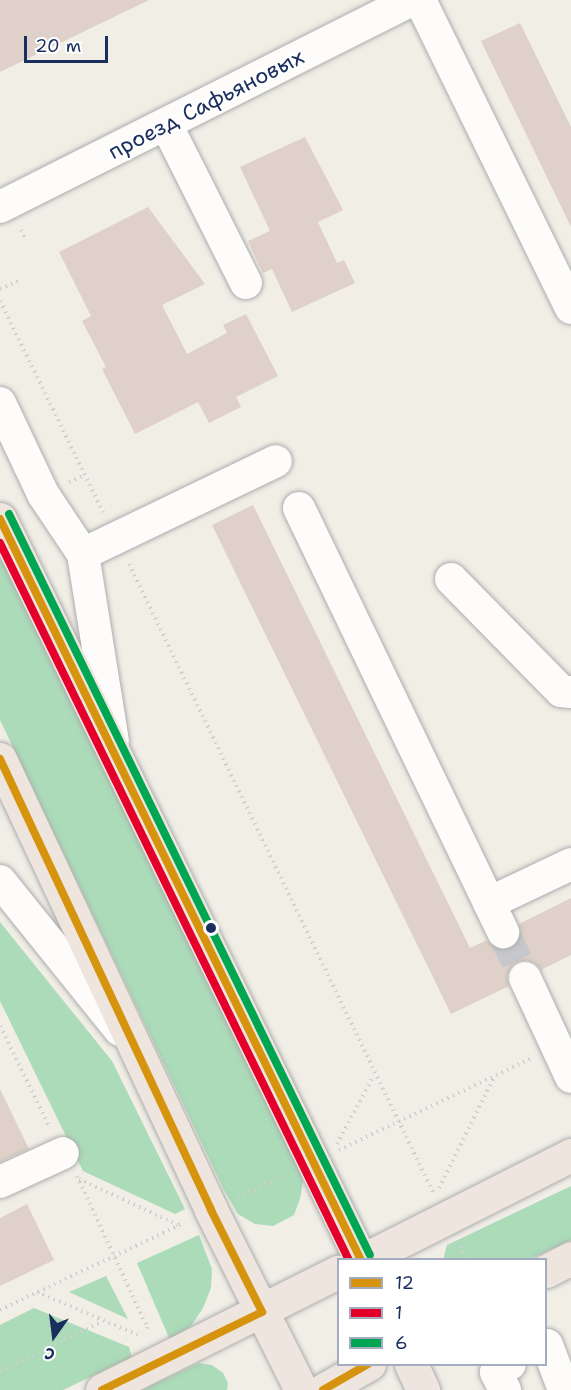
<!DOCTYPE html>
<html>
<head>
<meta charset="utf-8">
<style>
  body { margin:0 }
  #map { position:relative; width:571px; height:1390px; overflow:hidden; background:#f1eee6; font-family:"Shantell Sans",sans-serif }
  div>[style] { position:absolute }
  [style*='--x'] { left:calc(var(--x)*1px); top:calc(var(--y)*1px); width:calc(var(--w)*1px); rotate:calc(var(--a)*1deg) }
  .green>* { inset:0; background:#abdbb8 }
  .building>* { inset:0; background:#dfd1c9 }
  .minor-tunnel>* { height:32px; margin-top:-16px; transform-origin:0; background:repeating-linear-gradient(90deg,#c6c8cb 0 32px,transparent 0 48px) }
  .path>* { height:4px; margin-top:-2px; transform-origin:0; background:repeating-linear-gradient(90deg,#cdcfd0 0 1.5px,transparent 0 6px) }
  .roads { filter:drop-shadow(0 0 2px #acadae) drop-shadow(0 0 2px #acadae) }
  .minor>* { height:32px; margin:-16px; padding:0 16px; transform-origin:16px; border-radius:16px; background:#fdfcfb }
  .major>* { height:33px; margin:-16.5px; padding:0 16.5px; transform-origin:16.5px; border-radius:16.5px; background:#eee6de }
  .bus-1>* { height:8px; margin:-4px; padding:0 4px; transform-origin:4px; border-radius:4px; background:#d6940e }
  .bus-2>* { height:8px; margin:-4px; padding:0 4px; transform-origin:4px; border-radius:4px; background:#e4002b }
  .bus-3>* { height:8px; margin:-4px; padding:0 4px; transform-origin:4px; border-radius:4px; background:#00a651 }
  .dots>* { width:16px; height:16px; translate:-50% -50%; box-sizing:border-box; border:3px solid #fff; border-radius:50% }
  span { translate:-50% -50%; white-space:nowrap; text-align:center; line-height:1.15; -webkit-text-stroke:4.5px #fff; paint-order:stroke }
  .street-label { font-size:22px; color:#1b2f5e }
  .legend { position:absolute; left:337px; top:1258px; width:210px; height:108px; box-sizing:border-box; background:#fff; border:2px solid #a4acbf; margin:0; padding:8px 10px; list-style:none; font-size:18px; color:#1b2f5e }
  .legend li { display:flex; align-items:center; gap:12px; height:30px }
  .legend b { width:30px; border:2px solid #a4acbf }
  .north { position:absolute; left:24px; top:1306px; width:60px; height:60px; -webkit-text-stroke:4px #fff; paint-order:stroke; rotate:194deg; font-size:16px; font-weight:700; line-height:24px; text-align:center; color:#1b2f5e }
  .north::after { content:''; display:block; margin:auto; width:21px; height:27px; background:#1b2f5e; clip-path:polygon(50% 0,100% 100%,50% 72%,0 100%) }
  .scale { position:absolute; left:24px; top:36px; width:84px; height:27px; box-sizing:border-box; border:3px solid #1b2f5e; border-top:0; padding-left:8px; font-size:18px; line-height:21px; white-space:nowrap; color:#1b2f5e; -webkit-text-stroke:4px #fff; paint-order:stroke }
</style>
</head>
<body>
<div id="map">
  <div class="green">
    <i style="clip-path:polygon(0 556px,295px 1157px,303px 1181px,300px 1199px,294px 1215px,273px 1226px,255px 1224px,238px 1214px,224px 1190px,0 720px)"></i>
    <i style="clip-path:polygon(0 922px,112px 1061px,185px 1209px,175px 1214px,83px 1171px,0 1001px)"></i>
    <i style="clip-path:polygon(571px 1186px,571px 1240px,530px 1259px,443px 1260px,447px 1245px)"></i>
    <i style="clip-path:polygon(199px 1235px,212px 1269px,211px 1288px,203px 1308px,191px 1326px,170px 1340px,137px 1263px)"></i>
    <i style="clip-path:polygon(106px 1276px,128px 1319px,69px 1292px)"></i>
    <i style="clip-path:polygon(34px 1308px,129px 1347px,132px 1357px,63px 1390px,0 1390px,0 1325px)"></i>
    <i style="clip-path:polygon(199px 1363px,212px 1365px,223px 1373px,228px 1383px,227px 1390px,142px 1390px)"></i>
  </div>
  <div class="building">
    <i style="clip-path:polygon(0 0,149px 0,0 72px)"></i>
    <i style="clip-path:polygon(520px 23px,571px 127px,571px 227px,481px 41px)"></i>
    <i style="clip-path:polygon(305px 137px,343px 210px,318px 222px,337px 263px,344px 260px,355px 283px,292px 312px,272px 269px,263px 273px,248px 241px,270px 231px,240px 167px)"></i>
    <i style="clip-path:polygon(148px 207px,205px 284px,162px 305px,187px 354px,227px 333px,223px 325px,246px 314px,278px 376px,236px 397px,241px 407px,209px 423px,198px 402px,135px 434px,102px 369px,106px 367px,82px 321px,91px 316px,59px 252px)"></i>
    <i style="clip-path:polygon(253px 505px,470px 948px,487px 940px,492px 946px,501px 950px,511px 948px,518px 942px,521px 934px,519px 924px,571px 898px,571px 955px,541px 970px,536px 964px,527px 960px,517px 962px,511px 967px,507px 976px,509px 986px,451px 1014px,212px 525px)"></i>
    <i style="clip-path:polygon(0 1089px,29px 1149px,0 1162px)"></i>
    <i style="clip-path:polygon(27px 1204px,54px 1260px,0 1286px,0 1218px)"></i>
  </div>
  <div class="minor-tunnel">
    <i style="--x:503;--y:932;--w:51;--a:64.4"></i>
  </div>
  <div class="path">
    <i style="--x:21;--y:230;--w:11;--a:63"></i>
    <i style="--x:0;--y:289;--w:23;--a:-23"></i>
    <i style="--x:0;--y:301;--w:235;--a:64"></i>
    <i style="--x:69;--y:482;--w:17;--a:-24"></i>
    <i style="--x:129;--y:564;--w:698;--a:64.17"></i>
    <i style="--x:0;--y:1026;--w:114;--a:63.9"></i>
    <i style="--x:337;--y:1144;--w:78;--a:-61.8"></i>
    <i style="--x:339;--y:1150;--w:212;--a:-25.5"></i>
    <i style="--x:77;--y:1176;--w:166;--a:65.1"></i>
    <i style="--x:147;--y:1327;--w:6;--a:99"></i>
    <i style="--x:79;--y:1179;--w:109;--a:24.9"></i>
    <i style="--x:439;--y:1188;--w:124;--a:-63.6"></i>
    <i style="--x:238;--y:1198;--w:53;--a:-25.6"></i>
    <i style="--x:460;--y:1246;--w:15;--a:67"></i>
    <i style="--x:37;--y:1292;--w:112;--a:23.1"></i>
    <i style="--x:0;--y:1310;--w:204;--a:-25.3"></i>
    <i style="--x:0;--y:1371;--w:114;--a:-25.9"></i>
  </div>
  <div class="roads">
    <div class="minor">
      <i style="--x:420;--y:0;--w:343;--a:63.9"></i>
      <i style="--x:166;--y:124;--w:178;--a:63.3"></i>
      <i style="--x:0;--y:207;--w:461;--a:-26.7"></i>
      <i style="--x:0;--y:403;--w:101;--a:64.7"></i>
      <i style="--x:43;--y:494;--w:72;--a:56.3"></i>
      <i style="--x:83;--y:554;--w:189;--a:80.9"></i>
      <i style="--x:299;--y:508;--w:471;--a:64.3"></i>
      <i style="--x:83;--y:554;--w:214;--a:-25.7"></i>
      <i style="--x:451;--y:579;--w:157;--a:45.5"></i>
      <i style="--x:561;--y:691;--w:10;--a:6"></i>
      <i style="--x:0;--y:881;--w:191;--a:51.2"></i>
      <i style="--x:489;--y:903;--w:91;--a:-25.4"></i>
      <i style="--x:525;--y:978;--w:109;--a:65.1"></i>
      <i style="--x:0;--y:1182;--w:69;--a:-24.7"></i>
      <i style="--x:547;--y:1345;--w:48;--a:69.3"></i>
      <i style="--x:505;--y:1390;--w:20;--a:-117"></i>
      <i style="--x:496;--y:1372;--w:16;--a:-30"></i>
    </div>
    <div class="major">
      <i style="--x:0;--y:519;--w:824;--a:64.03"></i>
      <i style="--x:0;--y:759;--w:498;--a:64.9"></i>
      <i style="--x:211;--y:1210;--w:201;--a:63.4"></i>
      <i style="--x:363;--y:1260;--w:233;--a:-26.8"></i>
      <i style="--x:546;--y:1271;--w:28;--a:-27"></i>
      <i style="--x:411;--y:1364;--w:29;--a:65"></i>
      <i style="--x:102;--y:1390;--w:264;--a:-26.6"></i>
      <i style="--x:323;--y:1390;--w:53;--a:-29.5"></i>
    </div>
  </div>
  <div class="bus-1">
    <i style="--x:0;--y:519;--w:824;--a:64.03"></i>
    <i style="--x:0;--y:759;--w:498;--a:64.9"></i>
    <i style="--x:211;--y:1210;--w:114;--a:63.4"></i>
    <i style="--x:262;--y:1312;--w:178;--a:154"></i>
    <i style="--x:323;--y:1390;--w:52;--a:-30"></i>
  </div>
  <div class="bus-2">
    <i style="--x:0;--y:543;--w:797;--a:64.05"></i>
  </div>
  <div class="bus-3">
    <i style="--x:9;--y:514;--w:824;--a:64.03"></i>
  </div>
  <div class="dots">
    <i style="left:211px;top:928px;background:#1b2f5e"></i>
  </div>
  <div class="street-label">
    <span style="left:206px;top:104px;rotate:-27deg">проезд Сафьяновых</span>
  </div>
  <ul class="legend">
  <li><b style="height:8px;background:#d6940e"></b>12</li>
  <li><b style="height:8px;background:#e4002b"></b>1</li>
  <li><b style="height:8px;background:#00a651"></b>6</li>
  </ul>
  <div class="north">С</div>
  <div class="scale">20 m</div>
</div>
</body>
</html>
